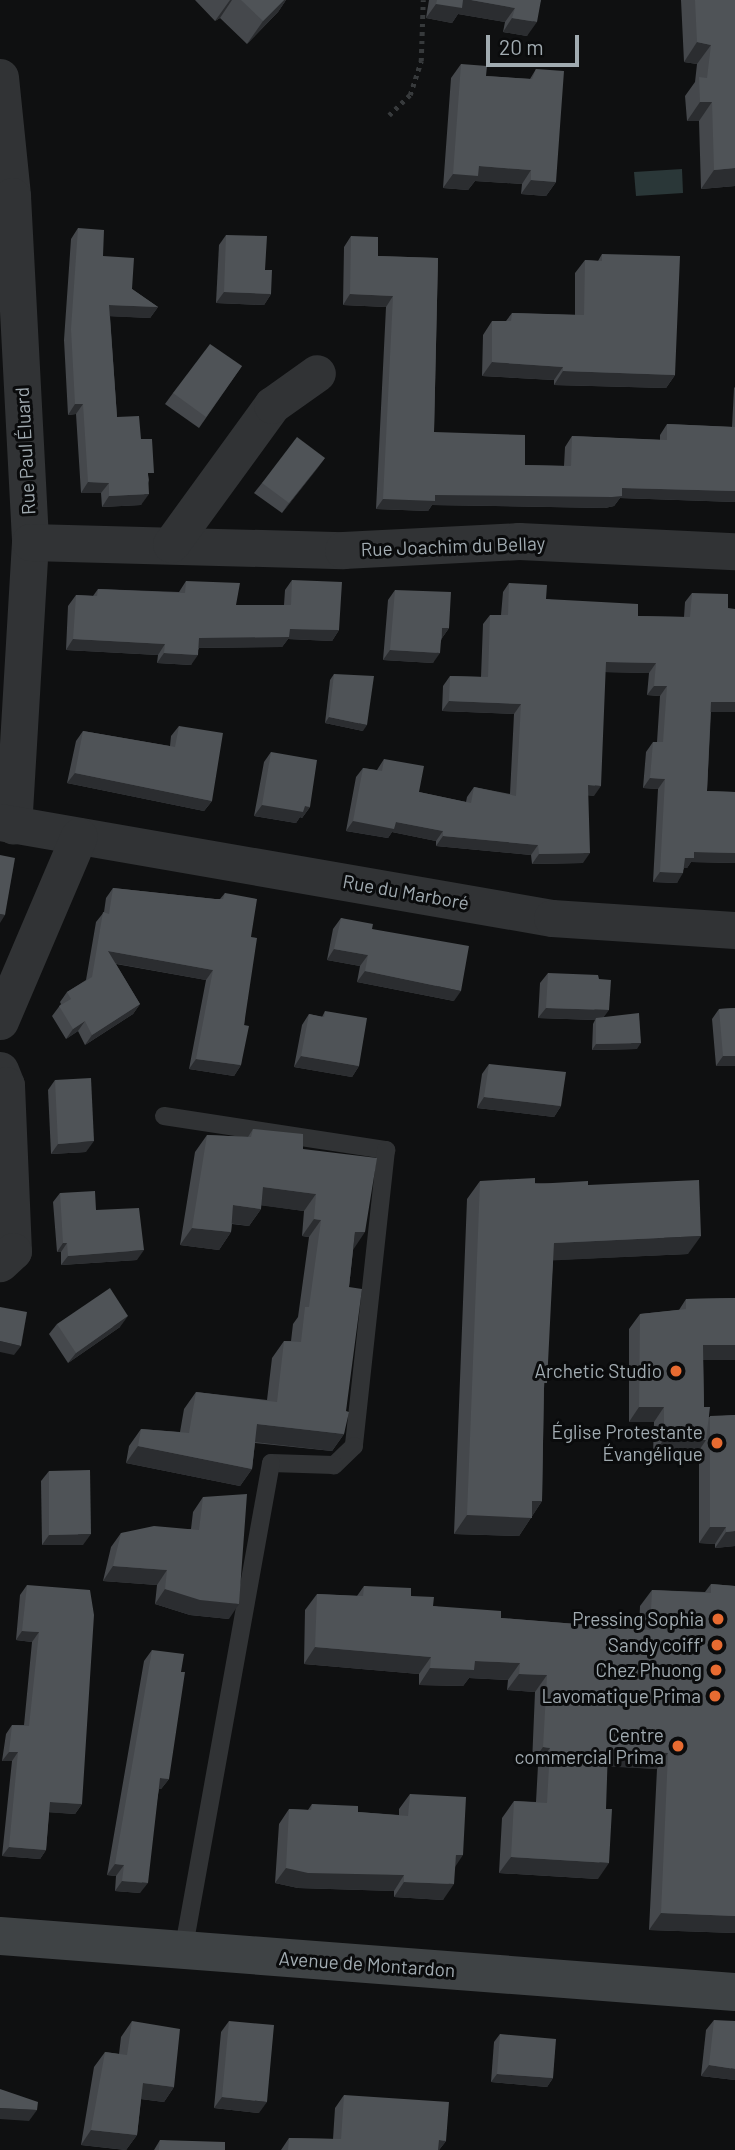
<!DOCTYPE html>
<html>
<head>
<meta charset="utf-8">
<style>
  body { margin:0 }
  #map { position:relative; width:735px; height:2150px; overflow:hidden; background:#0f1011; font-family:Barlow,sans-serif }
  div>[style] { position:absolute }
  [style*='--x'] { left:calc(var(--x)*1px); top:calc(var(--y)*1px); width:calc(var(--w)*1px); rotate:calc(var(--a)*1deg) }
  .water>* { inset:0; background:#2a3738 }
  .path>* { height:4.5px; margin-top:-2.25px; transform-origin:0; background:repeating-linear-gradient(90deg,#373a3c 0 3.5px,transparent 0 8.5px) }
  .lane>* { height:18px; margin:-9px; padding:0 9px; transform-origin:9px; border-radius:9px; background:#313335 }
  .street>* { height:37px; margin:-18.5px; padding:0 18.5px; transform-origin:18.5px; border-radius:18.5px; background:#313335 }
  .secondary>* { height:38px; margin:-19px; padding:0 19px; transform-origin:19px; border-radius:19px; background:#3f4345 }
  .wall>* { inset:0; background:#45484c }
  .shaded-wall>* { inset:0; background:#2b2d30 }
  .building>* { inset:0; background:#4f5357 }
  .dots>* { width:19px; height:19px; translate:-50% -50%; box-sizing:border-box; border:4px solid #0a0b0c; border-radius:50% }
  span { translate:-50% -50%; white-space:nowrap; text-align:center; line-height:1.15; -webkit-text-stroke:6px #0a0b0c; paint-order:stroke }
  .street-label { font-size:19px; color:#a1abb1 }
  .poi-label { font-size:19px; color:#a1abb1 }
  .right { translate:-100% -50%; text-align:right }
  .scale { position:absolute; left:486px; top:35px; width:93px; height:32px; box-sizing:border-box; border:4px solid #a1abb1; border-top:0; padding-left:9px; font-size:21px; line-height:24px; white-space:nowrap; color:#a1abb1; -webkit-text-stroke:5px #0a0b0c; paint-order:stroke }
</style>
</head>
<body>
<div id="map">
  <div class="water">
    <i style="clip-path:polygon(682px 169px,683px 193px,636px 196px,634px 172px)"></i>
  </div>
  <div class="path">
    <i style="--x:389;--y:115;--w:29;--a:-44"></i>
    <i style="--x:410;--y:95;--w:36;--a:-72"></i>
    <i style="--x:421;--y:61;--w:61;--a:-88.1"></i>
  </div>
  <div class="lane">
    <i style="--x:164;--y:1116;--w:225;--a:8.7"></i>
    <i style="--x:386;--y:1150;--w:298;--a:96.2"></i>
    <i style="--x:354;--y:1446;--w:28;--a:136"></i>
    <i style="--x:334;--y:1465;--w:63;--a:-178.2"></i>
    <i style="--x:271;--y:1463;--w:495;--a:100.2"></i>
  </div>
  <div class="street">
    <i style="--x:0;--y:77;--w:120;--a:84.2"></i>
    <i style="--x:12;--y:196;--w:346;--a:87"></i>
    <i style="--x:30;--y:542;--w:284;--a:93.4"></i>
    <i style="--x:30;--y:542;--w:313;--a:1.5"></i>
    <i style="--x:343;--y:550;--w:176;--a:-2.9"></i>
    <i style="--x:519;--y:541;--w:216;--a:2.7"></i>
    <i style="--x:171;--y:544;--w:172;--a:-54"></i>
    <i style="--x:272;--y:405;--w:55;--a:-35.4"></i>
    <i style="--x:0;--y:822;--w:560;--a:9.87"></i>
    <i style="--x:552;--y:918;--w:183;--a:3.8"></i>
    <i style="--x:0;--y:1021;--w:201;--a:-66.9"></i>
    <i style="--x:0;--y:1070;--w:16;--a:68"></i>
    <i style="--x:6;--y:1085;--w:166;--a:87.6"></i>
    <i style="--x:13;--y:1251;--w:18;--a:137"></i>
  </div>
  <div class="secondary">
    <i style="--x:0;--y:1936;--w:737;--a:4.36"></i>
  </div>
  <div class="wall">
    <i style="clip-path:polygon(195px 0,286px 0,278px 12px,247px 44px,220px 18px,215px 21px)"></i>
    <i style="clip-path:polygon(429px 0,541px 0,527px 36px,503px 32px,505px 22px,458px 14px,452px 23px,426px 18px)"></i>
    <i style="clip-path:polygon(681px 0,735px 0,735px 186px,701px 189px,699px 121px,687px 121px,685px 96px,695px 82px,697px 64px,684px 62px)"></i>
    <i style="clip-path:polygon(461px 64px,486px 76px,530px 79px,536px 69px,556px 182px,546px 196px,521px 194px,522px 184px,475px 181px,468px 190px,443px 188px,451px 78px)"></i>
    <i style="clip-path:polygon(78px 228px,132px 289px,158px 307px,150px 318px,110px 316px,117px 417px,141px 439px,149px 480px,141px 505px,102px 507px,101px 493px,81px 493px,76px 414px,68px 415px,64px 340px,71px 239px)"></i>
    <i style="clip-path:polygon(226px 235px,265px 270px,271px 294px,264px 305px,216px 303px,219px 245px)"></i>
    <i style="clip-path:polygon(351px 236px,378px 256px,438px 258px,434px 432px,525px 465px,564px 466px,565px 447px,572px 436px,660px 440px,660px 435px,667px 424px,732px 427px,734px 388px,735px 387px,735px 502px,620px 498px,614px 506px,605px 508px,432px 505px,428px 511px,376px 509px,386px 307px,343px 305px,344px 247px)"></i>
    <i style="clip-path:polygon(602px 254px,675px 375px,666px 388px,554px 385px,554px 380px,482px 376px,483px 335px,492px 321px,506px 321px,512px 313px,575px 315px,575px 273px,585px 260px,598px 261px)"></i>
    <i style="clip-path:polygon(242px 366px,199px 428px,165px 404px,173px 393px)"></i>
    <i style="clip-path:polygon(325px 458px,282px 513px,254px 493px,262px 483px)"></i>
    <i style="clip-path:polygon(292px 580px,339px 630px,332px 641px,288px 639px,282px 647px,199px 648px,191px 665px,157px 663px,158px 655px,66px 650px,68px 606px,76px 595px,93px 596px,98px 589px,179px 592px,186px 581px,236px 605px,284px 605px,285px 590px)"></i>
    <i style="clip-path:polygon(509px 583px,546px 599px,638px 616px,684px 617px,685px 602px,692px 593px,711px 712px,707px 791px,735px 792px,735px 863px,691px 862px,687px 868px,684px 868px,677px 883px,653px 882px,658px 789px,643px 788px,646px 752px,653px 742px,657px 742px,660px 696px,647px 695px,649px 673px,605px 672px,594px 796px,588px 795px,583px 863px,532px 864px,531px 855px,436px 846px,436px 841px,392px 832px,388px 838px,346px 831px,356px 777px,363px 768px,377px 770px,384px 759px,419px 792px,466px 802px,467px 797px,474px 787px,510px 794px,514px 714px,442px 711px,443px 686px,450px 676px,481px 677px,483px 624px,490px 615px,501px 615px,503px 592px)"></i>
    <i style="clip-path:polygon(395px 590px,449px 628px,442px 638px,433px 663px,383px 660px,388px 600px)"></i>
    <i style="clip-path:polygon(334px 674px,363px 731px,325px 723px,330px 680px)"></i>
    <i style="clip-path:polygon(179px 726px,212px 801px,204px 811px,67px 783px,76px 741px,83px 731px,170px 746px,171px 736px)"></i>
    <i style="clip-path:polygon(271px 752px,310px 807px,302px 818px,300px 817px,296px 823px,254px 816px,264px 762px)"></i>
    <i style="clip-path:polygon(113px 888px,215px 899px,220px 899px,225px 893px,251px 937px,241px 1065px,234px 1076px,189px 1069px,206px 980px,116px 964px,140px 1004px,133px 1014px,85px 1045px,78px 1031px,66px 1039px,52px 1016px,61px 1004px,60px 1002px,67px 992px,86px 980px,96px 922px,104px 912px,106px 898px)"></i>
    <i style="clip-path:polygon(341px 918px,372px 929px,454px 1001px,357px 982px,360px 966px,327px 960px,333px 929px)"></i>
    <i style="clip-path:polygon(548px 973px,604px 1017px,637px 1049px,592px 1050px,593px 1024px,595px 1020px,538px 1018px,540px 983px)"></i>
    <i style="clip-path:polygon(735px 1008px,735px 1067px,735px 1066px,716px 1066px,712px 1019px,719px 1009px)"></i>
    <i style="clip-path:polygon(325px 1011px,359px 1066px,352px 1077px,294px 1067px,302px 1025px,309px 1014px,322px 1017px)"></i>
    <i style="clip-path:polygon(489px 1064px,561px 1106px,554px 1117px,477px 1108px,482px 1074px)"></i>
    <i style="clip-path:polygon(55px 1080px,86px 1152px,51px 1154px,48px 1090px)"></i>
    <i style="clip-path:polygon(253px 1129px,303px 1149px,353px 1250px,349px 1287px,346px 1411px,344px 1434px,332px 1451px,255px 1443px,252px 1469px,240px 1486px,126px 1463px,129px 1446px,141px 1429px,180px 1432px,184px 1409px,196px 1392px,267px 1400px,272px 1358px,284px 1341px,291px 1341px,293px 1324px,298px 1317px,309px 1237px,302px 1236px,304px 1211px,261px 1205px,261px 1209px,249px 1226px,232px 1224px,231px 1232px,219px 1250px,180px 1245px,195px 1152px,207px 1135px,248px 1137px)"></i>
    <i style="clip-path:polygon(480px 1181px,588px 1185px,688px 1254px,553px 1260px,544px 1389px,542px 1501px,519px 1536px,454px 1534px,467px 1199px)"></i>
    <i style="clip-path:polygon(60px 1193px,96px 1210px,137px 1260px,61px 1265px,61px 1252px,57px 1252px,53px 1202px)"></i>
    <i style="clip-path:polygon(735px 1298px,735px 1360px,703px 1360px,704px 1407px,709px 1417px,735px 1415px,735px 1546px,715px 1548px,715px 1544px,699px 1543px,699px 1451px,696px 1455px,653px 1455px,654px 1422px,629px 1422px,629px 1329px,640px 1314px,679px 1310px,686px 1299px)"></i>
    <i style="clip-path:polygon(57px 1324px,120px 1327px,68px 1363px,49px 1334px)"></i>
    <i style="clip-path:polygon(49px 1471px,83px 1545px,42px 1545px,41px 1481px)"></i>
    <i style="clip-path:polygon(203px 1497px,229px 1619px,190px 1615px,155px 1604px,157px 1585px,103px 1581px,111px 1547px,121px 1533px,191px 1529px,193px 1512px)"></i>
    <i style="clip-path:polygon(711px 1584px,735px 1586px,735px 1933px,649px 1930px,657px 1769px,607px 1766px,598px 1879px,499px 1873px,502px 1818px,514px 1801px,536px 1802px,538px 1765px,532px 1763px,535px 1692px,507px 1690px,508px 1680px,469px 1678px,463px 1686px,419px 1685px,419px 1674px,304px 1664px,305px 1610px,317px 1594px,357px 1596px,364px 1586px,411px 1596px,433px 1606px,501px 1618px,639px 1629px,640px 1606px,652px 1590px,705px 1592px)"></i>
    <i style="clip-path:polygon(27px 1585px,82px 1804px,75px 1814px,49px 1812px,46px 1850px,40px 1859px,2px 1856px,12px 1761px,2px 1761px,6px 1734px,12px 1725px,24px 1725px,32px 1642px,16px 1640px,20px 1595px)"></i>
    <i style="clip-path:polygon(152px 1650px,169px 1779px,161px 1789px,159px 1789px,140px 1893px,115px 1891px,116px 1876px,107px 1875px,144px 1661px)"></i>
    <i style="clip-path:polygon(410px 1794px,455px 1866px,443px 1900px,394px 1897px,394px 1891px,298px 1888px,275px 1883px,279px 1824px,289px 1809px,308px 1810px,312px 1804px,358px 1812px,399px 1815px,399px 1809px)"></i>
    <i style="clip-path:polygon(714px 2020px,735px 2080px,701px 2076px,706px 2030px)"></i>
    <i style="clip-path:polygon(132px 2021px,174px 2087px,164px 2102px,141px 2099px,137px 2135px,126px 2150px,81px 2145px,94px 2067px,105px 2052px,119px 2054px,121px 2037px)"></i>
    <i style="clip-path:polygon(229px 2021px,259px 2113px,214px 2108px,221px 2032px)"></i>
    <i style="clip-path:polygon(500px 2034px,553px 2078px,547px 2087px,491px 2082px,494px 2042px)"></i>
    <i style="clip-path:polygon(344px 2095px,446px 2141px,439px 2150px,281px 2150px,289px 2138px,333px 2139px,335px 2108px)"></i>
    <i style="clip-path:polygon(160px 2140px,225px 2150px,154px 2150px)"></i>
  </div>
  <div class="shaded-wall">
    <i style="clip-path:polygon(230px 0,232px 0,220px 18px,215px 21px)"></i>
    <i style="clip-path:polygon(284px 0,286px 0,278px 12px,247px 44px,263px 21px)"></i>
    <i style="clip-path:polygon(462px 0,471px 0,515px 8px,505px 22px,458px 14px,452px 23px,426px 18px,436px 4px)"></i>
    <i style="clip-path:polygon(512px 18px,537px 22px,527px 36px,503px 32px)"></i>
    <i style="clip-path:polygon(697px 42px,711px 45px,697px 64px,684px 62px)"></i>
    <i style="clip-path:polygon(700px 102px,712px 102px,699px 121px,687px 121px)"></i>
    <i style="clip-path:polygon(479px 166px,531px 170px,522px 184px,475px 181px,468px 190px,443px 188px,453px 174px)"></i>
    <i style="clip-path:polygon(735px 168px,735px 186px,701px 189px,714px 170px)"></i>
    <i style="clip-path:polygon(531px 180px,556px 182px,546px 196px,521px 194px)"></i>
    <i style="clip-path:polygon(224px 292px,271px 294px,264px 305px,216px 303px)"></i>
    <i style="clip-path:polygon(350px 294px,393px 296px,386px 307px,343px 305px)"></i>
    <i style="clip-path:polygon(109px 305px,158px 307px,150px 318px,102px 316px)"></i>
    <i style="clip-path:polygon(492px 362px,563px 367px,554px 380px,482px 376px)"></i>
    <i style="clip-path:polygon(563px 371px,675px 375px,666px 388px,554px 385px)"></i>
    <i style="clip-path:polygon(75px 404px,83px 404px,76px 414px,68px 415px)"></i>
    <i style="clip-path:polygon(325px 458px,317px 469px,282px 513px,289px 503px)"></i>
    <i style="clip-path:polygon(88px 482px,109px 483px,101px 493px,81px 493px)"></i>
    <i style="clip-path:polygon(622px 488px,735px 491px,735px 502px,620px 498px,614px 506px,605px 508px,432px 505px,428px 511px,376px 509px,383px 499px,435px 495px)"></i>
    <i style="clip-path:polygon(149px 494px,141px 505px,102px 507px,109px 496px)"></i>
    <i style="clip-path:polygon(442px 628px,449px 628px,442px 638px)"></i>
    <i style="clip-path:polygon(290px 629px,339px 630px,332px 641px,288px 639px,282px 647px,192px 648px,199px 638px)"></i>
    <i style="clip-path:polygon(73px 639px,165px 644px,158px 655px,66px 650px)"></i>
    <i style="clip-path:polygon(390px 650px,440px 653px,433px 663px,383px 660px)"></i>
    <i style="clip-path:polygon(164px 653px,198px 655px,191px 665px,157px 663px)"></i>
    <i style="clip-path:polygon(606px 662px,656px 663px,649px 673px,599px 672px)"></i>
    <i style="clip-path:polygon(654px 686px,667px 686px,660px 696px,647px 695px)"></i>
    <i style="clip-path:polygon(449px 701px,521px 704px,514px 714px,442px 711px)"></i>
    <i style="clip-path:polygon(711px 702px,735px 702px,735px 712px,704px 712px)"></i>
    <i style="clip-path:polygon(329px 717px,367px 725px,363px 731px,325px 723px)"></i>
    <i style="clip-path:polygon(75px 773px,212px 801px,204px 811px,67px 783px)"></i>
    <i style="clip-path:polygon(650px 778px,665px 779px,658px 789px,643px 788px)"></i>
    <i style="clip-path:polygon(588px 785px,601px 786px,594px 796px,581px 795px)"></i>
    <i style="clip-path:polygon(262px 805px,305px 806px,310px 807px,302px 818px,300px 817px,296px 823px,254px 816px)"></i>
    <i style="clip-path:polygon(353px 821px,396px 822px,443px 831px,436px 841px,392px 832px,388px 838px,346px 831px)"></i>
    <i style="clip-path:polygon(443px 836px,538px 845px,531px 855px,436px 846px)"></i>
    <i style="clip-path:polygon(694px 852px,735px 853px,735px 863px,691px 862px,687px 868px,678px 868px,685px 858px)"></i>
    <i style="clip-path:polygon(590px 853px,583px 863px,532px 864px,539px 854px)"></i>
    <i style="clip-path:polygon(660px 872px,683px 873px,677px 883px,653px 882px)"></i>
    <i style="clip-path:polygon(0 914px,5px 915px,0 923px)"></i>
    <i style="clip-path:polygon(334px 949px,368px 955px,360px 966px,327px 960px)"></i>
    <i style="clip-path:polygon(108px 951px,213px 970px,206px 980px,101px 961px)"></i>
    <i style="clip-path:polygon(365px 971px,461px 991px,454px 1001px,357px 982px)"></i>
    <i style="clip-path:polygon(140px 1004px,133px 1014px,85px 1045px,92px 1035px)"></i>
    <i style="clip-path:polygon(546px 1008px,609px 1010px,601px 1021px,596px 1018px,595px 1020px,538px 1018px)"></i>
    <i style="clip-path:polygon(85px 1021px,78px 1031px,66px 1039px,73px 1029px)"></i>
    <i style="clip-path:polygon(641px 1043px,637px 1049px,592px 1050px,596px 1044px)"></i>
    <i style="clip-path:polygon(301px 1056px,359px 1066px,352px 1077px,294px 1067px)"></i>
    <i style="clip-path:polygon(723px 1056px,735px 1056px,735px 1066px,716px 1066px)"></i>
    <i style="clip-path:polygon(196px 1059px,241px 1065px,234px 1076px,189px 1069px)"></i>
    <i style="clip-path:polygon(484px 1097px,561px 1106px,554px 1117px,477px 1108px)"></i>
    <i style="clip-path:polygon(94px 1141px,86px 1152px,51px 1154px,58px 1144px)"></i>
    <i style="clip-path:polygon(263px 1187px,316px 1194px,304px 1211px,251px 1204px)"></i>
    <i style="clip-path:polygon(233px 1205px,261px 1209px,249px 1226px,221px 1222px)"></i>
    <i style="clip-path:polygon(314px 1219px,321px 1220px,309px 1237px,302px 1236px)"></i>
    <i style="clip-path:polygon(192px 1228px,231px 1232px,219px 1250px,180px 1245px)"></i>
    <i style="clip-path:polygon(355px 1232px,365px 1232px,353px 1250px)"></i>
    <i style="clip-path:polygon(701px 1236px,688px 1254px,541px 1261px,554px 1243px)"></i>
    <i style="clip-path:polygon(63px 1243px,67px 1243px,61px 1252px,57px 1252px)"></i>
    <i style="clip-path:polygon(144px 1250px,137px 1260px,61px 1265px,68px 1256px)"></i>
    <i style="clip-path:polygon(128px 1316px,120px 1327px,68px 1363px,76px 1353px)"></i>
    <i style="clip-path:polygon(0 1341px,21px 1346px,14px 1355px,0 1352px)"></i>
    <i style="clip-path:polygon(703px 1345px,735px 1345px,735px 1360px,693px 1360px)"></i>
    <i style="clip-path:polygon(639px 1407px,664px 1407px,654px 1422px,629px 1422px)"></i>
    <i style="clip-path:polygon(257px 1424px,344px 1434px,332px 1451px,245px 1441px)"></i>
    <i style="clip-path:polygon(664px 1439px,706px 1440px,696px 1455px,653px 1455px)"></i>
    <i style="clip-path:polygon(138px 1446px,252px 1469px,240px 1486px,126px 1463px)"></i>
    <i style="clip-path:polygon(532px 1501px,542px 1501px,519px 1536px,454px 1534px,467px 1515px)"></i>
    <i style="clip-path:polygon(710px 1527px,726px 1527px,715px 1544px,699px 1543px)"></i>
    <i style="clip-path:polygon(735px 1531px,735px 1546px,715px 1548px,726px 1532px)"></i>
    <i style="clip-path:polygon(91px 1534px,83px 1545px,42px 1545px,49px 1535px)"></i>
    <i style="clip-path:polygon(113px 1566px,167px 1570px,157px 1585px,103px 1581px)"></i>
    <i style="clip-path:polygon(165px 1589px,239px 1604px,229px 1619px,190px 1615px,155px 1604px)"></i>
    <i style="clip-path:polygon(22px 1631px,39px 1632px,32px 1642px,16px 1640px)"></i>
    <i style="clip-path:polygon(315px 1647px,431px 1657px,419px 1674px,304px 1664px)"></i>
    <i style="clip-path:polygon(475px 1661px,520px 1663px,508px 1680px,469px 1678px,463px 1686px,419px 1685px,430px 1668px)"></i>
    <i style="clip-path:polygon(519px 1674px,547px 1675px,535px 1692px,507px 1690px)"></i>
    <i style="clip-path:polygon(543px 1747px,550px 1748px,538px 1765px,532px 1763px)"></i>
    <i style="clip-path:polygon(608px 1749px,668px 1753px,657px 1769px,596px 1766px)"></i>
    <i style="clip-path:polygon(9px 1752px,18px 1752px,12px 1761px,2px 1761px)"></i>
    <i style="clip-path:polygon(160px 1778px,169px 1779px,161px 1789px,153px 1789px)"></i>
    <i style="clip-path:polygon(50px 1802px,82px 1804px,75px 1814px,43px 1812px)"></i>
    <i style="clip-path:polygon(9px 1847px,46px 1850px,40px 1859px,2px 1856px)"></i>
    <i style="clip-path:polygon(456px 1855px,463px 1855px,453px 1870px)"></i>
    <i style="clip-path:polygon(511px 1857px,609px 1863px,598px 1879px,499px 1873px)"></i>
    <i style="clip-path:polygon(115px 1864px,124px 1865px,116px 1876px,107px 1875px)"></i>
    <i style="clip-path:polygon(286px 1868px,404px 1875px,394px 1891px,298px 1888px,275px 1883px)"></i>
    <i style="clip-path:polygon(122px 1881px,148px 1883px,140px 1893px,115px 1891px)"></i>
    <i style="clip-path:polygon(404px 1882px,454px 1884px,443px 1900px,394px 1897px)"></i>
    <i style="clip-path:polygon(661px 1913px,735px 1916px,735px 1933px,649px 1930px)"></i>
    <i style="clip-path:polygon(709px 2065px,735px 2069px,735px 2080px,701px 2076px)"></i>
    <i style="clip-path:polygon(497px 2074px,553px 2078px,547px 2087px,491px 2082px)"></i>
    <i style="clip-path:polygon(143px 2083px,174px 2087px,164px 2102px,132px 2098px)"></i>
    <i style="clip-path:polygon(222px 2097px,267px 2102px,259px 2113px,214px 2108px)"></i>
    <i style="clip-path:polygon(0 2108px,37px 2110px,29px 2121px,0 2119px)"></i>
    <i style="clip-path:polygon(91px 2130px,137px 2135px,126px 2150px,81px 2145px)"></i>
    <i style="clip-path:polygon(439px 2140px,446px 2141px,439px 2150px,433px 2150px)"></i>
  </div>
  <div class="building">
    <i style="clip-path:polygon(241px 0,284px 0,263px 21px)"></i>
    <i style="clip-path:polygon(437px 0,463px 0,462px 8px,436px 4px)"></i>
    <i style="clip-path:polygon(471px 0,541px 0,537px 22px,512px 18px,515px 8px)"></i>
    <i style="clip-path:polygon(695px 0,735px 0,735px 168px,714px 170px,712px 102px,700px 102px,699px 77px,707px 78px,711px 45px,697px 42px)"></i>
    <i style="clip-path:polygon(461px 64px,487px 66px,486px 76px,532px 79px,536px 69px,564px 71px,556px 182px,531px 180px,531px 170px,479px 166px,478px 176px,453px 174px)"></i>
    <i style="clip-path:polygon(78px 228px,104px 230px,103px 256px,134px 258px,132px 289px,158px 307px,109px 305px,117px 417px,139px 416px,141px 439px,152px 439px,154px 473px,148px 473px,149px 494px,109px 496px,109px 483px,88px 482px,83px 404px,75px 404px,71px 329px)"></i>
    <i style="clip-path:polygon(226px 235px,267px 236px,265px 270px,272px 270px,271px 294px,224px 292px)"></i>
    <i style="clip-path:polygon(351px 236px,378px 237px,378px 256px,438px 258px,434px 432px,525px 435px,525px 465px,571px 466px,572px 436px,667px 440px,667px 424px,735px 427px,735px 491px,622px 488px,622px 496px,612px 497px,435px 495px,435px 501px,383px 499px,393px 296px,350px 294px)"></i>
    <i style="clip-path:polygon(602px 254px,680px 256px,675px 375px,563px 371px,563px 367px,492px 362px,492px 321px,511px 321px,512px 313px,584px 315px,585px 260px,602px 261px)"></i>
    <i style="clip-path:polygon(210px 344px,242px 366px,206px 417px,173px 393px)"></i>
    <i style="clip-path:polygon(297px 437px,325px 458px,289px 503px,262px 483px)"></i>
    <i style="clip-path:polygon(292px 580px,342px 582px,339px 630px,290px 629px,289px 637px,199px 638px,198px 655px,164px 653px,165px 644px,73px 639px,76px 595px,97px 596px,98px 589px,185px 593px,186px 581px,240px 583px,236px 605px,291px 605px)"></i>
    <i style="clip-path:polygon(509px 583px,547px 585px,546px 599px,638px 604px,638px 616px,690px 617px,692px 593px,728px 594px,728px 608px,735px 609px,735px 702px,711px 702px,707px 791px,735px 792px,735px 853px,694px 852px,694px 858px,685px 858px,683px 873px,660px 872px,665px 779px,650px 778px,653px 742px,663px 742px,667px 686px,654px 686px,656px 663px,606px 662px,601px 786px,588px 785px,590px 853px,539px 854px,538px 845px,443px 836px,443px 831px,396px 822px,394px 829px,353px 821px,363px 768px,382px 771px,384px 759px,424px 766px,419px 792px,471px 803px,474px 787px,516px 796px,521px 704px,449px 701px,450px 676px,488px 677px,490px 615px,508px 615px)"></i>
    <i style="clip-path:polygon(395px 590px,451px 592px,449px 628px,442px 628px,440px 653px,390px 650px)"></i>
    <i style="clip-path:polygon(334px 674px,374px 676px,367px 725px,329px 717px)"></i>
    <i style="clip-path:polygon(179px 726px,223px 733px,212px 801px,75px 773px,83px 731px,175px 747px)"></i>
    <i style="clip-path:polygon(271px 752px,317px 760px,310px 807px,305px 806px,303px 812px,262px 805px)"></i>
    <i style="clip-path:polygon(0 855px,15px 858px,5px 915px,0 914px)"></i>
    <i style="clip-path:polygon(113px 888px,215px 899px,223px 899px,225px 893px,257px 899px,251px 937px,257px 938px,244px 1025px,249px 1026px,241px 1065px,196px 1059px,213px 970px,108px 951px,140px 1004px,92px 1035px,85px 1021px,73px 1029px,59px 1006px,71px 999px,67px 992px,92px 977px,103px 912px,109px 914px)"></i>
    <i style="clip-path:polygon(341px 918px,373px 924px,372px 929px,469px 946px,461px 991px,365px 971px,368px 955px,334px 949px)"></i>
    <i style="clip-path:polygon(548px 973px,598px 975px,599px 979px,611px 980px,609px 1010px,546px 1008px)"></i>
    <i style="clip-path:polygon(735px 1008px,735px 1056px,723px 1056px,719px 1009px)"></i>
    <i style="clip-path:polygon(325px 1011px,367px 1018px,359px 1066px,301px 1056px,309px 1014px,324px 1017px)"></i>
    <i style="clip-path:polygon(639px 1013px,641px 1043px,596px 1044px,596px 1018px)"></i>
    <i style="clip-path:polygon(489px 1064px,566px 1072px,561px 1106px,484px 1097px)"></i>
    <i style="clip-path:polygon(91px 1078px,94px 1141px,58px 1144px,55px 1080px)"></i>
    <i style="clip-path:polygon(253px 1129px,303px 1134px,303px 1149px,377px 1158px,365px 1232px,355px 1232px,349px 1287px,362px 1289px,346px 1411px,349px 1412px,344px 1434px,257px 1424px,252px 1469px,138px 1446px,141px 1429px,189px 1433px,196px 1392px,277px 1402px,284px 1341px,301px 1342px,305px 1307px,309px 1307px,321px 1220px,314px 1219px,316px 1194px,263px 1187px,261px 1209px,233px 1205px,231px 1232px,192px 1228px,207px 1135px,251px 1137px)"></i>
    <i style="clip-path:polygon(535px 1178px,535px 1184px,588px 1181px,588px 1185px,699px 1180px,701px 1236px,554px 1243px,547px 1383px,544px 1383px,542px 1501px,532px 1501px,532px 1518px,467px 1515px,480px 1181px)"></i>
    <i style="clip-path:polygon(95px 1191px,96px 1210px,139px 1208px,144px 1250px,68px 1256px,67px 1243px,63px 1243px,60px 1193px)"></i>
    <i style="clip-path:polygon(110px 1288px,128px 1316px,76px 1353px,57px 1324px)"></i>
    <i style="clip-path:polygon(735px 1298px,735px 1345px,703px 1345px,704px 1407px,710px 1407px,706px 1440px,664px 1439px,664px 1407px,639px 1407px,640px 1314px,686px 1309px,686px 1299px)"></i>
    <i style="clip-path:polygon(0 1307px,27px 1312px,21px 1346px,0 1341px)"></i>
    <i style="clip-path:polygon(735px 1415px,735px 1531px,726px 1532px,726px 1527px,710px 1527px,710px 1416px)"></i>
    <i style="clip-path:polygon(90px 1470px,91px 1534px,49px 1535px,49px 1471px)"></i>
    <i style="clip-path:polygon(247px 1494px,239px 1604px,200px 1600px,165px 1589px,167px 1570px,113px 1566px,121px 1533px,154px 1526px,199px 1530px,203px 1497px)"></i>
    <i style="clip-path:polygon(711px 1584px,735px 1586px,735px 1916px,661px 1913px,668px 1753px,608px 1749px,606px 1809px,612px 1809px,609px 1863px,511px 1857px,514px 1801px,547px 1803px,550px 1748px,543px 1747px,547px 1675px,519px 1674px,520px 1663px,475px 1661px,474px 1670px,430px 1668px,431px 1657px,315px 1647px,317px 1594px,363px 1596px,364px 1586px,411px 1588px,411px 1596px,434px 1597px,433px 1606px,501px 1611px,501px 1618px,650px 1630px,652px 1590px,711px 1593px)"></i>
    <i style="clip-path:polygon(27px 1585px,90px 1590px,94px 1615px,82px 1804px,50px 1802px,46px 1850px,9px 1847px,18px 1752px,9px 1752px,12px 1725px,29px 1726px,39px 1632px,22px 1631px)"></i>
    <i style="clip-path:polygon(152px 1650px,184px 1654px,181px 1672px,185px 1672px,169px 1779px,160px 1778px,148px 1883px,122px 1881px,124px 1865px,115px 1864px)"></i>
    <i style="clip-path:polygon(410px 1794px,466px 1797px,463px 1855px,456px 1855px,454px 1884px,404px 1882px,404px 1875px,308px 1873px,286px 1868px,289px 1809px,311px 1810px,312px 1804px,358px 1806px,358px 1812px,408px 1816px)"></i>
    <i style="clip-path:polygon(714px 2020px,735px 2021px,735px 2069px,709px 2065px)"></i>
    <i style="clip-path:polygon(132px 2021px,180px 2029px,174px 2087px,143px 2083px,137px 2135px,91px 2130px,105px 2052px,127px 2055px)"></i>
    <i style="clip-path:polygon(229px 2021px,274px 2025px,267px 2102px,222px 2097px)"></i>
    <i style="clip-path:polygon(500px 2034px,556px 2039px,553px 2078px,497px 2074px)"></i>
    <i style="clip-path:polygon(0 2089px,38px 2102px,37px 2110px,0 2108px)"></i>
    <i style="clip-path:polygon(344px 2095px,449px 2102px,446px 2141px,439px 2140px,438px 2150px,288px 2150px,289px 2138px,341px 2139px)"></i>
    <i style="clip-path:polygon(160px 2140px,225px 2142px,225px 2150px,159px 2150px)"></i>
  </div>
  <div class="dots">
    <i style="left:676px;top:1371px;background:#e76b31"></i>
    <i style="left:717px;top:1443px;background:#e76b31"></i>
    <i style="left:718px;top:1619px;background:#e76b31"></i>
    <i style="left:717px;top:1645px;background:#e76b31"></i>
    <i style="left:716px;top:1670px;background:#e76b31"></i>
    <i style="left:715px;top:1696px;background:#e76b31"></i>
    <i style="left:678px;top:1746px;background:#e76b31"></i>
  </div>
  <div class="street-label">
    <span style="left:25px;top:451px;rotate:-93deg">Rue Paul Éluard</span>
    <span style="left:453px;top:546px;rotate:-2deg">Rue Joachim du Bellay</span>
    <span style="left:406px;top:892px;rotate:10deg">Rue du Marboré</span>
    <span style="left:367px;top:1964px;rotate:4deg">Avenue de Montardon</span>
  </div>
  <div class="poi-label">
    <span class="right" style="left:662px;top:1371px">Archetic Studio</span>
    <span class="right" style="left:703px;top:1443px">Église Protestante<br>Évangélique</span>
    <span class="right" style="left:704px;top:1619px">Pressing Sophia</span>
    <span class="right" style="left:703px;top:1645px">Sandy coiff'</span>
    <span class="right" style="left:702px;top:1670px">Chez Phuong</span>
    <span class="right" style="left:701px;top:1696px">Lavomatique Prima</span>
    <span class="right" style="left:664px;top:1746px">Centre<br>commercial Prima</span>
  </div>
  <div class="scale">20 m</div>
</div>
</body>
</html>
